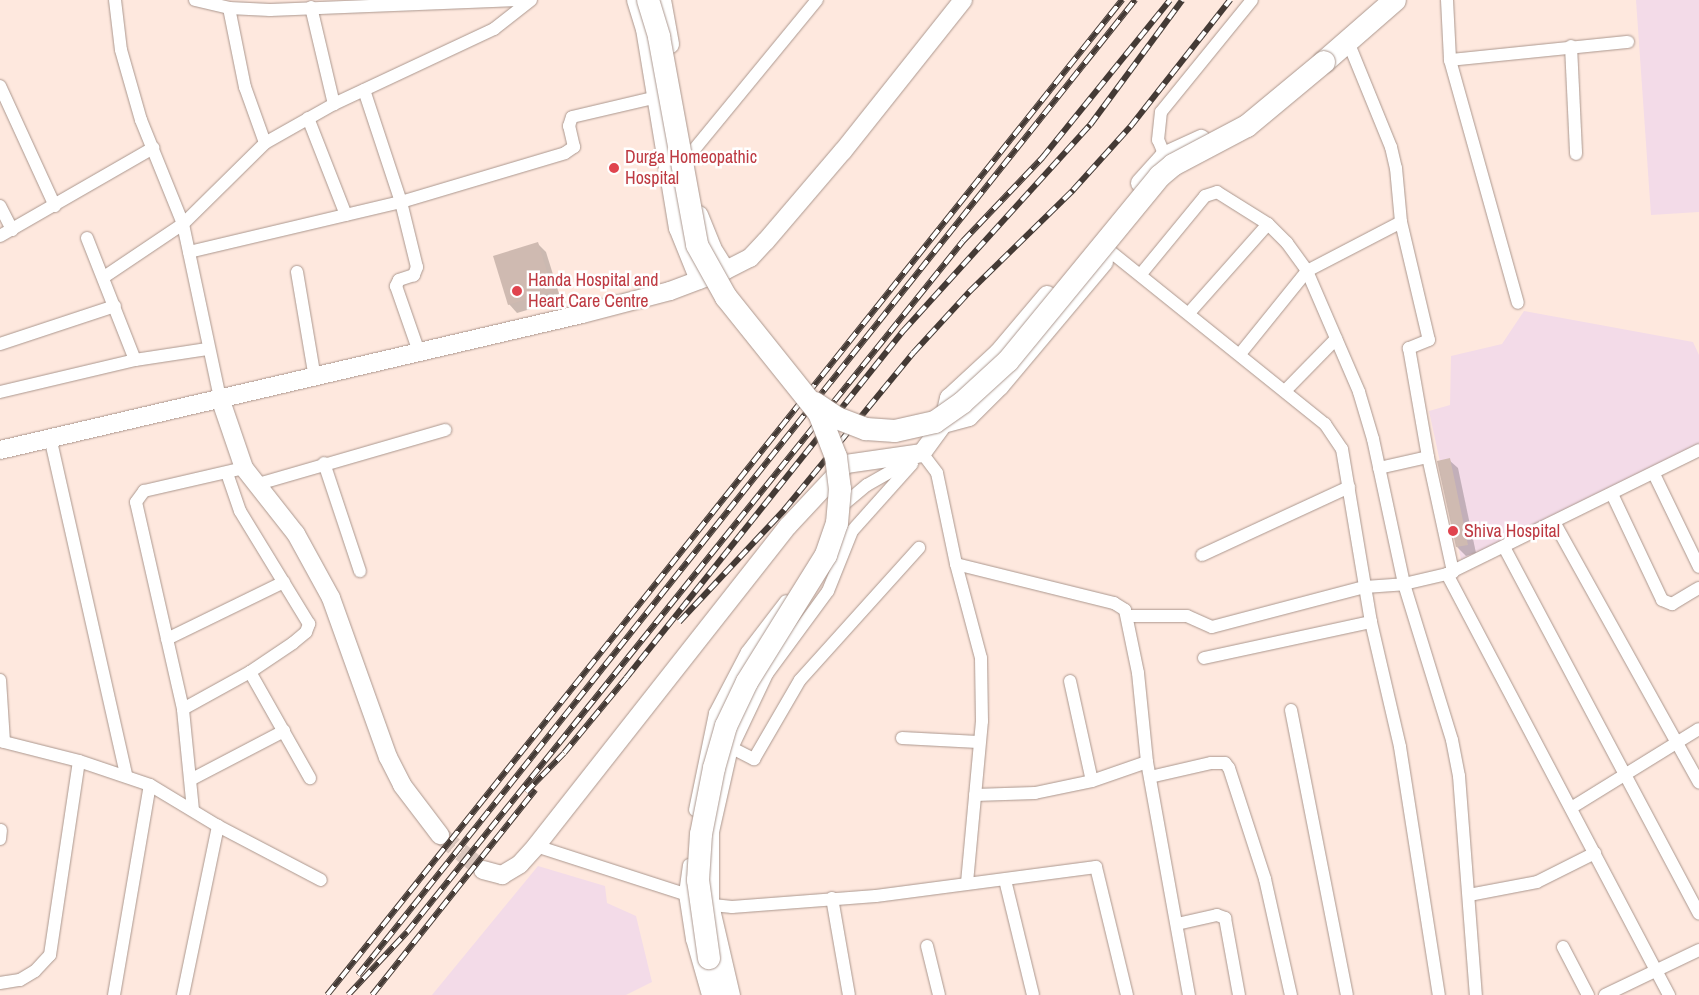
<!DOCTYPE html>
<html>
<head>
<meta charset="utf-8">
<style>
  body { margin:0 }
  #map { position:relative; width:1699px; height:995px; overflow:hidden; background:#fee8de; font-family:"Archivo Narrow",sans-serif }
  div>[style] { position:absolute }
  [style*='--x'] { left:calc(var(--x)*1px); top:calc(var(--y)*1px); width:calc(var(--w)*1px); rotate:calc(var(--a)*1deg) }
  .education>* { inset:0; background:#f3dbe8 }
  .shadow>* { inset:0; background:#0003 }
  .building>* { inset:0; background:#cfbab1 }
  .secondary-tunnel>* { height:18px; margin-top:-9px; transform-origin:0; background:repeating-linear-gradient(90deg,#dcc8bf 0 18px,transparent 0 27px) }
  .roads { filter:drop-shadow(0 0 1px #ab978e) drop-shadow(0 0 1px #ab978e) }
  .street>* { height:12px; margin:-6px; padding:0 6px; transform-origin:6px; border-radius:6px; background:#fff }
  .secondary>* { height:18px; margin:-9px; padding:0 9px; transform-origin:9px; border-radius:9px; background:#fff }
  .highway>* { height:22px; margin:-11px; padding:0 11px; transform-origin:11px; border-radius:11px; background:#fff }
  .rail>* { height:5.5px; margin-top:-2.75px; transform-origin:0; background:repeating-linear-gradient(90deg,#fff 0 11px,#443a35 0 22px); box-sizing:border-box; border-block:1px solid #443a35 }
  .bridges { filter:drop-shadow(0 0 1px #ab978e) drop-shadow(0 0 1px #ab978e) }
  .highway-bridge>* { height:22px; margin:-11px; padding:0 11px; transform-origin:11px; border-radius:11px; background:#fff }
  .dots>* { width:14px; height:14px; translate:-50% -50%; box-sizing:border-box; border:2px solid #fff; border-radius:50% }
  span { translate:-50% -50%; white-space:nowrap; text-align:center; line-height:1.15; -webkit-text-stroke:5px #fff; paint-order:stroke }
  .health-label { font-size:18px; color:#be3a42 }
  .left { translate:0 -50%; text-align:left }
</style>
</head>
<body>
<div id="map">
  <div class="education">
    <i style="clip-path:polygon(1636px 0,1699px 0,1699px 212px,1651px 215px)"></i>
    <i style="clip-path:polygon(1524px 311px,1693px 342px,1699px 355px,1699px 445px,1462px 564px,1429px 411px,1450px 405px,1451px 356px,1502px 344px)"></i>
    <i style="clip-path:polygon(538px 866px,605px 886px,607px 903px,636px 916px,652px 982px,626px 995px,432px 995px)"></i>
  </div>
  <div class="shadow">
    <i style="clip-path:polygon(538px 244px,546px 252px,561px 300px,517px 313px,509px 304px)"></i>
    <i style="clip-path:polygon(1449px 460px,1458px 468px,1476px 553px,1466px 556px,1457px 547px)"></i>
  </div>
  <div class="building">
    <i style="clip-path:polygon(538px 242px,553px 291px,508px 305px,493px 256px)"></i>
    <i style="clip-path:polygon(1450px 458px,1468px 545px,1456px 547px,1437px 461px)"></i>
  </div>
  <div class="secondary-tunnel">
    <i style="--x:440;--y:835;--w:55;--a:39.1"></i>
  </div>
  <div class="roads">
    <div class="street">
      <i style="--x:115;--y:0;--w:50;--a:83.2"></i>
      <i style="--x:121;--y:50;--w:73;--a:74.1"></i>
      <i style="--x:141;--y:120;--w:112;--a:68"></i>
      <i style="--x:183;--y:224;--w:178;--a:78"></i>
      <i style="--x:195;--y:0;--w:35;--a:13"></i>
      <i style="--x:229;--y:8;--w:41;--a:2.8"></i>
      <i style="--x:270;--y:10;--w:254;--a:-2.3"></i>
      <i style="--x:1447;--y:0;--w:60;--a:87.1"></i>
      <i style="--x:1450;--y:60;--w:252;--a:74.4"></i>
      <i style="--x:311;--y:7;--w:100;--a:76.7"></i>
      <i style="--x:229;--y:8;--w:81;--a:78.6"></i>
      <i style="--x:245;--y:87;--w:59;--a:70.3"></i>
      <i style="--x:1571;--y:46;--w:108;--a:87.3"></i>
      <i style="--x:1351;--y:49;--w:106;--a:67.8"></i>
      <i style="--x:1391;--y:147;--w:22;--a:77"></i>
      <i style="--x:1396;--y:168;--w:54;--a:84.7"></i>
      <i style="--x:1401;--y:222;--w:121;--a:76.7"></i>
      <i style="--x:1429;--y:340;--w:22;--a:158"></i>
      <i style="--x:1409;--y:348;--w:111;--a:80.1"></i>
      <i style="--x:1428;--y:457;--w:118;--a:77.7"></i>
      <i style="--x:1450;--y:60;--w:179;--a:-5.8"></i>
      <i style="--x:0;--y:86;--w:132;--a:65.4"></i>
      <i style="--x:364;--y:90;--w:118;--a:71.7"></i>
      <i style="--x:401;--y:202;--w:67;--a:76.2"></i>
      <i style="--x:417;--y:267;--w:9;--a:111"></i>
      <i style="--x:414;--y:275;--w:16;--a:162"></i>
      <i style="--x:399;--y:280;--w:7;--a:117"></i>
      <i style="--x:396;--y:286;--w:70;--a:70.8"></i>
      <i style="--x:308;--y:118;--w:104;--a:68.6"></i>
      <i style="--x:688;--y:157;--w:203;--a:-50.6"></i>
      <i style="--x:1168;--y:163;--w:25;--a:-113"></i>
      <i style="--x:1158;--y:140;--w:28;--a:-84"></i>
      <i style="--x:1161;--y:112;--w:144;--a:-50.9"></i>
      <i style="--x:0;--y:206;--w:27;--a:63"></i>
      <i style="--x:0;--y:236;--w:177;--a:-29.9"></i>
      <i style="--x:87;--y:238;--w:131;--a:68.5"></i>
      <i style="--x:189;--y:252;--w:218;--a:-13.3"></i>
      <i style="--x:401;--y:202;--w:171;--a:-16.6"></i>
      <i style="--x:565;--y:153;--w:11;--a:-34"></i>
      <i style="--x:574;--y:147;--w:22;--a:-103"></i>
      <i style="--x:569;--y:126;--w:9;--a:-72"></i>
      <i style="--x:572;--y:117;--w:87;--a:-13.2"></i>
      <i style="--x:1111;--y:252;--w:275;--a:38.8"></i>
      <i style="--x:1325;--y:424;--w:30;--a:56"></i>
      <i style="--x:1342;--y:449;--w:175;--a:80.5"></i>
      <i style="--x:1371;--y:622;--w:128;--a:76.9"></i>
      <i style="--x:1400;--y:747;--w:251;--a:81.1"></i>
      <i style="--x:297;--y:272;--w:108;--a:80.4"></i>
      <i style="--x:1141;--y:274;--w:101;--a:-50.6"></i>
      <i style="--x:1205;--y:196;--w:13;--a:-18"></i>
      <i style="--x:1217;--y:192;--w:60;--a:32.1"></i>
      <i style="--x:1268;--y:224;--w:27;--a:45"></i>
      <i style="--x:1287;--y:243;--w:34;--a:54"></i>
      <i style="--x:1307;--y:271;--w:132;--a:66.7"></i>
      <i style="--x:1359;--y:392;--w:49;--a:73.4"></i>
      <i style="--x:1373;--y:439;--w:148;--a:77.9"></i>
      <i style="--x:1404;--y:584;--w:163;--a:72.9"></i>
      <i style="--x:1452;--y:740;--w:37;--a:79"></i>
      <i style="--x:1459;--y:776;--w:220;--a:85.6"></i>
      <i style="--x:104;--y:277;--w:95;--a:-33.9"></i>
      <i style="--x:183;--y:224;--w:115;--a:-44.6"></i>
      <i style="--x:265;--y:143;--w:79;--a:-29.5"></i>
      <i style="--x:334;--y:104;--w:177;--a:-25.1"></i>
      <i style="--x:494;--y:29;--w:47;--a:-38.1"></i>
      <i style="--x:1189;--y:313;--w:119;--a:-48.4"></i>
      <i style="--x:0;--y:344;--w:121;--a:-18.3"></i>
      <i style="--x:1240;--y:354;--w:107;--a:-51.1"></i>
      <i style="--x:1307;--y:271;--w:106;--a:-27.5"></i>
      <i style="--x:1285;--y:391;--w:73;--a:-45.6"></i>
      <i style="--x:0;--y:392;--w:139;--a:-13.3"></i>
      <i style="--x:135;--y:360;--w:73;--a:-8.7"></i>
      <i style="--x:50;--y:437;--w:346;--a:77.3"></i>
      <i style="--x:922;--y:453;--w:25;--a:53"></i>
      <i style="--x:937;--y:473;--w:93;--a:78.2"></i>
      <i style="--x:956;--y:564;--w:97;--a:75.1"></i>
      <i style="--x:981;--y:658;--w:63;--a:89.1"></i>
      <i style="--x:982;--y:721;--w:163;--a:95.3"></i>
      <i style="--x:324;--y:463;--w:114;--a:71.6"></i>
      <i style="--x:1379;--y:468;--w:50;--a:-12.7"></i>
      <i style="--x:1654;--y:474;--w:103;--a:64.2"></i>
      <i style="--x:258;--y:484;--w:195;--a:-16.1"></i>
      <i style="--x:1612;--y:494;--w:117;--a:64.7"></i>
      <i style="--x:1662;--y:600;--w:11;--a:22"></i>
      <i style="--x:1672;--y:604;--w:31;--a:-31"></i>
      <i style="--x:837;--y:510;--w:39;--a:-40"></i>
      <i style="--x:867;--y:485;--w:56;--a:-29.7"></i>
      <i style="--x:1554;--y:522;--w:298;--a:60.9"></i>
      <i style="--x:1504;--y:547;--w:415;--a:62"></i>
      <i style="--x:1202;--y:555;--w:162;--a:-24.8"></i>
      <i style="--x:956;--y:564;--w:163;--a:13.9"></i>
      <i style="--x:1114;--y:603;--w:13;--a:32"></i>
      <i style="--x:1125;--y:610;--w:64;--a:78.3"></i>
      <i style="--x:1138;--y:673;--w:89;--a:84.2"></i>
      <i style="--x:1147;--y:762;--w:237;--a:79.8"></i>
      <i style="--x:1447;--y:574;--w:476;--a:62.2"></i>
      <i style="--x:1129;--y:616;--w:58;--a:0"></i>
      <i style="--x:1187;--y:616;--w:27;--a:24"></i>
      <i style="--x:1212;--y:627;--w:158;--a:-14.7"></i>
      <i style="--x:1365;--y:587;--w:39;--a:-4"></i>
      <i style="--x:1404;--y:584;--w:44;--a:-13.1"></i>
      <i style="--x:1447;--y:574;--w:281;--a:-26.2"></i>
      <i style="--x:167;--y:639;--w:130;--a:-26"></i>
      <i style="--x:1204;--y:658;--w:171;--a:-12.2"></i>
      <i style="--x:250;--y:672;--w:122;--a:60.5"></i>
      <i style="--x:0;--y:680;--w:62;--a:86.3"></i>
      <i style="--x:1070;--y:681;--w:102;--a:77.6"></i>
      <i style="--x:183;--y:709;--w:77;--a:-28.9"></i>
      <i style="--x:250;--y:672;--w:52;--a:-34"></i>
      <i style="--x:293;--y:643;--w:17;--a:-40"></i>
      <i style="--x:306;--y:632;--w:9;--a:-69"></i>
      <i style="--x:309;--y:624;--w:132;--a:-121.4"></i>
      <i style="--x:240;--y:511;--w:39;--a:-109"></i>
      <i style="--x:1291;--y:710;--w:290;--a:78.9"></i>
      <i style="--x:902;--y:738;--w:76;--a:3"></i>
      <i style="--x:0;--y:741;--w:81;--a:14.2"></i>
      <i style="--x:79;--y:761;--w:75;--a:18.7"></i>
      <i style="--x:150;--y:785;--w:79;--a:31.1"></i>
      <i style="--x:218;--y:826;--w:116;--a:27.7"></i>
      <i style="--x:732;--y:748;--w:25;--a:27"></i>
      <i style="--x:754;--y:759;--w:91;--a:-59.8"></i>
      <i style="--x:800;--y:680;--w:178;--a:-48"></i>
      <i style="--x:1150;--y:777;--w:63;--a:-12.9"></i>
      <i style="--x:1211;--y:763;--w:14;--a:0"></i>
      <i style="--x:1225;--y:763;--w:6;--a:51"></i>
      <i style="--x:1229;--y:768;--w:117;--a:72"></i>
      <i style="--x:1265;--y:879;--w:119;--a:77.4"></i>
      <i style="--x:192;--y:779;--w:104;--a:-27.6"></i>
      <i style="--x:975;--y:795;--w:60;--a:-1.9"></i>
      <i style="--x:1035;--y:793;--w:58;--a:-11.9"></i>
      <i style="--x:1092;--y:781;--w:58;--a:-19.1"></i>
      <i style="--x:1571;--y:808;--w:150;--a:-31.7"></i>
      <i style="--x:193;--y:810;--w:101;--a:-95.7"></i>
      <i style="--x:183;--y:709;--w:212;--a:-102.8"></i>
      <i style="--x:136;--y:502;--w:14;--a:-54"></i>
      <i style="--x:144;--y:491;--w:103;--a:-13"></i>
      <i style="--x:695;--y:810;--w:99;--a:-78.3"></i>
      <i style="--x:715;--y:713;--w:69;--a:-62.3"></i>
      <i style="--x:747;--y:652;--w:64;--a:-52.6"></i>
      <i style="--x:0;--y:839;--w:9;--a:-84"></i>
      <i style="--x:536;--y:846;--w:157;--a:17.9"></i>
      <i style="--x:689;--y:865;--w:29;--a:98"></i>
      <i style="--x:685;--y:894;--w:46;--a:81.2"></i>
      <i style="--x:692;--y:939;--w:58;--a:74.1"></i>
      <i style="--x:1005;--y:880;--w:118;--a:76.3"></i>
      <i style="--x:1469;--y:895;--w:69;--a:-10.8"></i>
      <i style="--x:1537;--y:882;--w:65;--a:-26.6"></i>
      <i style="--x:832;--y:898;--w:98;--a:80.1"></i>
      <i style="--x:713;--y:905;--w:19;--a:6"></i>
      <i style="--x:732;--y:907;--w:144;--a:-4.4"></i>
      <i style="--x:876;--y:896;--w:222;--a:-7.5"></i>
      <i style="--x:1096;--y:867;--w:132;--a:76.4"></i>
      <i style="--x:1177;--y:924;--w:41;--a:-12.7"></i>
      <i style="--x:1217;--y:915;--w:9;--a:21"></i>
      <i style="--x:1225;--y:918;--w:78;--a:79.7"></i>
      <i style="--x:927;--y:946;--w:50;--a:76.2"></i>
      <i style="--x:1563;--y:947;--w:54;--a:62.5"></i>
      <i style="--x:0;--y:983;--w:20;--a:-9"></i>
      <i style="--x:20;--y:980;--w:17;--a:-31"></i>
      <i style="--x:35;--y:971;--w:22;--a:-47"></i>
      <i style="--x:50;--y:955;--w:196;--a:-81.5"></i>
      <i style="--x:114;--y:995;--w:213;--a:-80.3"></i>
      <i style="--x:183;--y:995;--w:173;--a:-78.3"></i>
      <i style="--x:734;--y:995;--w:92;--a:-103.1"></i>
      <i style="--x:713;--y:905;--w:73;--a:-90"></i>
      <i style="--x:713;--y:832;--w:86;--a:-77.3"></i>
      <i style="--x:732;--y:748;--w:82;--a:-64.7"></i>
      <i style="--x:767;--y:674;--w:103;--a:-53.7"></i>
      <i style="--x:828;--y:591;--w:65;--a:-68.2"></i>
      <i style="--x:852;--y:531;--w:90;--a:-48.2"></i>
      <i style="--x:1605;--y:995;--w:104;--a:-25.6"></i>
    </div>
    <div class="secondary">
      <i style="--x:636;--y:0;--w:30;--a:73"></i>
      <i style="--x:645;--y:29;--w:202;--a:80.6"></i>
      <i style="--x:678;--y:228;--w:56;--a:68"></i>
      <i style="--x:662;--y:0;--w:45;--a:79.7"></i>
      <i style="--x:1140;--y:183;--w:36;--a:-48"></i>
      <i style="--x:1164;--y:156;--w:41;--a:-24.7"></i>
      <i style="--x:699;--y:215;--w:35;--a:68"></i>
      <i style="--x:712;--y:248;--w:26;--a:58"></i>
      <i style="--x:220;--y:398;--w:74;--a:71.1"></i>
      <i style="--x:244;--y:468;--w:84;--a:51.8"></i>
      <i style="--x:296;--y:534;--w:73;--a:61.3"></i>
      <i style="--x:331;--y:598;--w:169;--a:70.3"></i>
      <i style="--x:388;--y:757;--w:31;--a:63"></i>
      <i style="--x:402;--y:785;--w:63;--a:52.8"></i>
      <i style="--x:943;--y:424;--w:27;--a:-15"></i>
      <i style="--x:969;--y:417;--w:44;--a:-45"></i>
      <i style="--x:1000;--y:386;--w:162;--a:-50"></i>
      <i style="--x:0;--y:450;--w:598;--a:-13.15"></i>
      <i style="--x:582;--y:314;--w:91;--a:-14.6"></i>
      <i style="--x:670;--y:291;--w:60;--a:-20.6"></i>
      <i style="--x:726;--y:270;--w:27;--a:-27"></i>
      <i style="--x:750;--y:258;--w:23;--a:-47"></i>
      <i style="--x:766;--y:241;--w:118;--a:-49.5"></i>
      <i style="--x:843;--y:151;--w:193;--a:-51.5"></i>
      <i style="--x:483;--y:870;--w:20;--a:15"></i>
      <i style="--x:502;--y:875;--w:21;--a:-31"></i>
      <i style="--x:520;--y:864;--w:24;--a:-48"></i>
      <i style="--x:536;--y:846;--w:407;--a:-51.8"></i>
      <i style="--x:788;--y:526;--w:85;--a:-46.9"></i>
      <i style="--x:846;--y:464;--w:77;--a:-8.2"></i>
      <i style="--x:922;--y:453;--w:36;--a:-54"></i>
      <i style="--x:943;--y:424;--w:27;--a:-77"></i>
      <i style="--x:949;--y:398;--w:67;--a:-42.6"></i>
      <i style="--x:998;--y:353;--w:76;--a:-49.8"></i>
    </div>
    <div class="highway">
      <i style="--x:1324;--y:62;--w:94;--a:-41.1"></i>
      <i style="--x:709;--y:958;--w:39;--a:73"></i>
    </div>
  </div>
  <div class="rail">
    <i style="--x:679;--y:622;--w:154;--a:-46.8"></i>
    <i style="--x:784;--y:510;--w:203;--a:-50.6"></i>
    <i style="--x:913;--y:353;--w:83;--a:-47.4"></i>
    <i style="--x:969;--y:292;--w:146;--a:-44.4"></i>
    <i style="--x:1073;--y:190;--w:85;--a:-47.9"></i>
    <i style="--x:1130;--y:127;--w:162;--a:-51.8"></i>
    <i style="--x:526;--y:792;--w:54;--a:-45.7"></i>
    <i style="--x:564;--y:753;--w:97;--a:-50.4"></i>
    <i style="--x:626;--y:678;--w:444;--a:-51.4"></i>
    <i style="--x:903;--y:331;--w:278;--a:-47.8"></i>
    <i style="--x:1090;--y:125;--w:155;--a:-53.6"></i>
    <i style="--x:358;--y:975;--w:1247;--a:-51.45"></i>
    <i style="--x:327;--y:995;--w:1274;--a:-51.38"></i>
    <i style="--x:348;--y:995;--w:86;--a:-46.9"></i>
    <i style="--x:407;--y:932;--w:887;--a:-51.18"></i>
    <i style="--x:963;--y:241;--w:115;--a:-46.4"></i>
    <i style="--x:1042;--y:158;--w:203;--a:-51"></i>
    <i style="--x:372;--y:995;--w:262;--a:-51.5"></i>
  </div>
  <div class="bridges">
    <div class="highway-bridge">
      <i style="--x:648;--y:0;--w:39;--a:73"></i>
      <i style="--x:659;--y:37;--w:211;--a:79.6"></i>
      <i style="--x:697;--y:245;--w:60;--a:60.9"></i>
      <i style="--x:726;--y:297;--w:149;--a:51.3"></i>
      <i style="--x:819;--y:413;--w:47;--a:68.9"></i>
      <i style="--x:836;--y:457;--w:32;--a:83"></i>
      <i style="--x:840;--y:489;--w:34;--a:95"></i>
      <i style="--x:837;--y:523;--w:34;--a:109"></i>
      <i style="--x:826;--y:555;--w:150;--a:121.9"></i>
      <i style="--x:747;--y:682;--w:49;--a:115.5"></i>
      <i style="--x:726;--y:726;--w:44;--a:105.9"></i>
      <i style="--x:714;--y:768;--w:67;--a:101.1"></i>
      <i style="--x:701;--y:834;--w:46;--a:93.7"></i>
      <i style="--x:698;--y:880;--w:79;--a:82"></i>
      <i style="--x:815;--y:403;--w:27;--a:34"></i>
      <i style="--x:837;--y:418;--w:31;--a:21"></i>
      <i style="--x:866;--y:429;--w:29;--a:4"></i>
      <i style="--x:895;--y:431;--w:41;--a:-12.7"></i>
      <i style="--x:935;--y:422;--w:33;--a:-35"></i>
      <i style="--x:962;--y:403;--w:62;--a:-42.4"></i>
      <i style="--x:1008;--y:361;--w:239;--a:-50.6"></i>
      <i style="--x:1160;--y:176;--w:17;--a:-40"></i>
      <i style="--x:1173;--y:165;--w:84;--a:-27.8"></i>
      <i style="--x:1247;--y:126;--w:100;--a:-39.7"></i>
    </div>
  </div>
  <div class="dots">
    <i style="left:614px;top:168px;background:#e0444e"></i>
    <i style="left:517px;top:291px;background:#e0444e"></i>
    <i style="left:1453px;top:531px;background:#e0444e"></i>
  </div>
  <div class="health-label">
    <span class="left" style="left:625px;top:168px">Durga Homeopathic<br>Hospital</span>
    <span class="left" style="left:528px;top:291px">Handa Hospital and<br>Heart Care Centre</span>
    <span class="left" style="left:1464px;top:531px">Shiva Hospital</span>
  </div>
</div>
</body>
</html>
